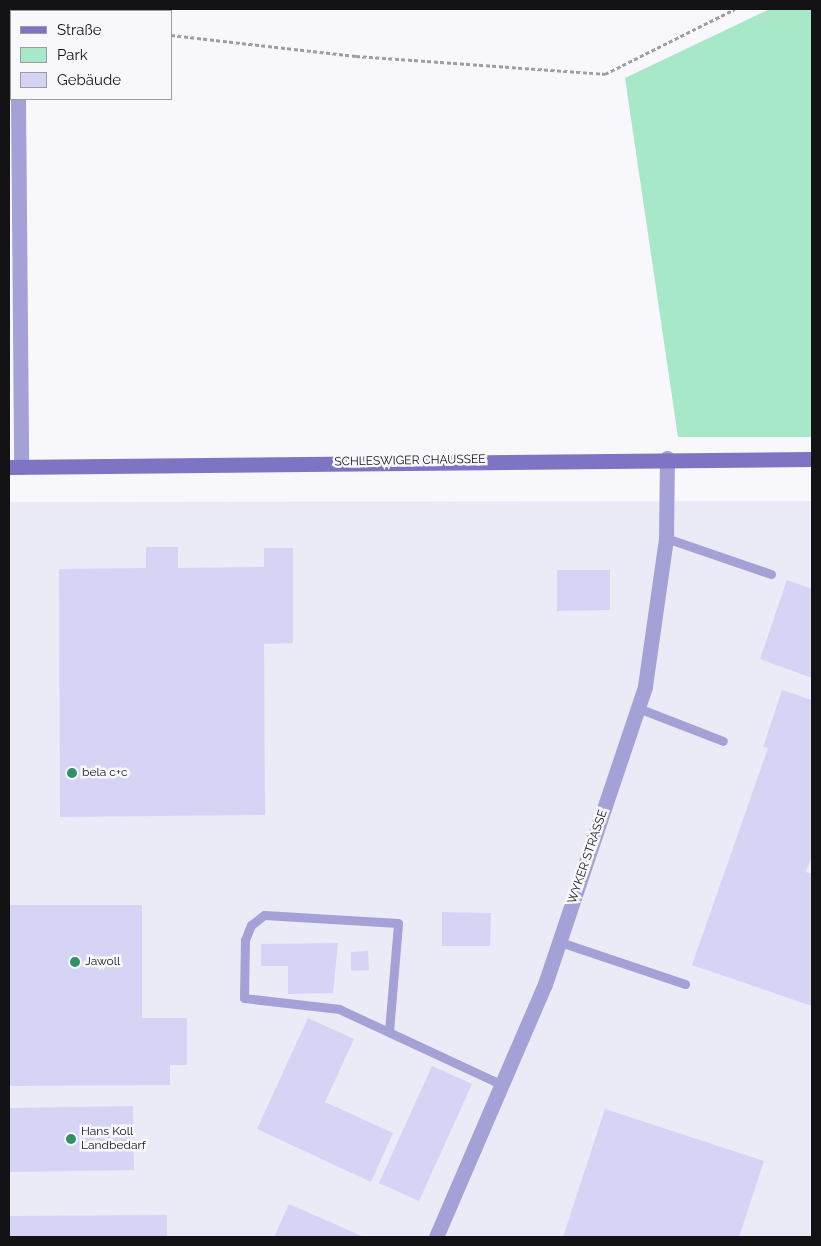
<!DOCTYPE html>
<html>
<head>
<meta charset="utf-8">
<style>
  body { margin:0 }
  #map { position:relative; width:821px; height:1246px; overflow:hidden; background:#f8f7fc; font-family:Raleway,sans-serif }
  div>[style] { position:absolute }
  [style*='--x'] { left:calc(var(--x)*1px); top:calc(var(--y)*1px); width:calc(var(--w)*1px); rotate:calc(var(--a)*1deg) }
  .built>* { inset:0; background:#ebeaf7 }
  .green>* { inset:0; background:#a6e8c7 }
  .building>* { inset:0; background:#d5d4f5 }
  .path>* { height:3px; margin-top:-1.5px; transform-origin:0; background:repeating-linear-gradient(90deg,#9e9ea1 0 4px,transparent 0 6.5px) }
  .service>* { height:9px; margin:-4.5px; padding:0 4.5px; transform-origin:4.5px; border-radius:4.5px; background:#a4a1d7 }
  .minor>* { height:15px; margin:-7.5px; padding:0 7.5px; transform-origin:7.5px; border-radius:7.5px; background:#a4a1d7 }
  .secondary>* { height:15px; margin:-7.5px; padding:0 7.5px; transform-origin:7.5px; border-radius:7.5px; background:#7d75c3 }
  .dots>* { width:14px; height:14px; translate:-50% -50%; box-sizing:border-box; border:2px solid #f8f7fc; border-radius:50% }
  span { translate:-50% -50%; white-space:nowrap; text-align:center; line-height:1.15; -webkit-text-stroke:5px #f8f7fc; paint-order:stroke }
  .street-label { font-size:12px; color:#131315 }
  .poi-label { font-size:12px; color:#131315 }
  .left { translate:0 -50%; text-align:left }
  .frame { position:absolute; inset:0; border:10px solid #131315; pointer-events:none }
  .legend { position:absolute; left:10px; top:10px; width:162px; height:90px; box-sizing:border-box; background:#f8f7fc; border:1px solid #9c9ca0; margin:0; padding:6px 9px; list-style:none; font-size:15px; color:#131315 }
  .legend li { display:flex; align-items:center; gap:10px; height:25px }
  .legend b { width:25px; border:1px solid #9c9ca0 }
</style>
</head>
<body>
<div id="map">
  <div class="built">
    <i style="clip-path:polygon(812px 501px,812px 1237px,9px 1237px,9px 502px)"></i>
  </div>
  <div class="green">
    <i style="clip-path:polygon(770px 9px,812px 9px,812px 437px,678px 437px,625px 78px)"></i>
  </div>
  <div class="building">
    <i style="clip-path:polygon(146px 547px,178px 547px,178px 568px,264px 567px,264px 548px,293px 548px,293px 643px,264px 644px,265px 815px,60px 817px,59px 569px,146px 568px)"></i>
    <i style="clip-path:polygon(557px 570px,610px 570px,610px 610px,557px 611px)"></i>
    <i style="clip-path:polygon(787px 580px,812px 589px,812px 678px,760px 659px)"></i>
    <i style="clip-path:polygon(782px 690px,812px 700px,812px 855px,806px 872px,812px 874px,812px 1006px,692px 965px,768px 748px,763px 747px)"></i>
    <i style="clip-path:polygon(9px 905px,142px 905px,142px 1018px,187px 1018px,187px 1065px,170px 1065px,170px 1085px,9px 1086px)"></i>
    <i style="clip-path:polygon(442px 912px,491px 913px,490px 946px,442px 946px)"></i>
    <i style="clip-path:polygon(338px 943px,333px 993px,288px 994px,288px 966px,261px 966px,261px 944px)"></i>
    <i style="clip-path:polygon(368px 951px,369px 970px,351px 971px,351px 952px)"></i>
    <i style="clip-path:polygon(308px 1018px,354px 1039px,325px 1102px,393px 1133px,371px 1182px,257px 1129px)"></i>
    <i style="clip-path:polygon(432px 1066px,472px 1084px,419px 1201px,379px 1183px)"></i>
    <i style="clip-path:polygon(133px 1106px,134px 1170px,9px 1172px,9px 1108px)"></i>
    <i style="clip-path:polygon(605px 1109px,764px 1161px,739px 1237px,563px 1237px)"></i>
    <i style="clip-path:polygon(289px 1204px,364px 1237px,274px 1237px)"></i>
    <i style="clip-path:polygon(167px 1215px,167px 1237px,9px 1237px,9px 1216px)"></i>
  </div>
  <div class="path">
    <i style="--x:9;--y:17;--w:2;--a:0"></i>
    <i style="--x:171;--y:35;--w:186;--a:6.5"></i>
    <i style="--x:356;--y:56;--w:250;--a:4.1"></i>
    <i style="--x:605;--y:74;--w:145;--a:-26.6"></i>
  </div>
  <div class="service">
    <i style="--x:666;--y:538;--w:111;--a:18.9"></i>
    <i style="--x:638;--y:708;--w:91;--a:21.2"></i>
    <i style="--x:560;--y:942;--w:132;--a:18.6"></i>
    <i style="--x:389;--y:1031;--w:108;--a:-85.2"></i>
    <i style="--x:398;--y:923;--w:134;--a:-176.6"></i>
    <i style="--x:264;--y:915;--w:16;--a:142"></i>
    <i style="--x:251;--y:925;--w:16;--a:112"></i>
    <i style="--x:245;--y:940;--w:58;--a:91"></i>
    <i style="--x:244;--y:998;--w:96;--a:6.6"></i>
    <i style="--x:339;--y:1009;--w:181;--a:24.9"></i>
  </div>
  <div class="minor">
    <i style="--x:9;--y:39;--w:5;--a:68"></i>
    <i style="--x:18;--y:99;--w:368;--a:89.5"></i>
    <i style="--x:436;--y:1237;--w:275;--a:-66.7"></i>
    <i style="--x:545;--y:984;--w:314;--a:-71.4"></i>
    <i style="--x:645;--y:686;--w:149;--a:-81.9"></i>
    <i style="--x:666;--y:538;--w:80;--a:-89.3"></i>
  </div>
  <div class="secondary">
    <i style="--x:9;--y:467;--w:803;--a:-0.57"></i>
  </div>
  <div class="dots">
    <i style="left:72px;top:773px;background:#329068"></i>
    <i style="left:75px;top:962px;background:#329068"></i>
    <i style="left:71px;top:1139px;background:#329068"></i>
  </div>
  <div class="street-label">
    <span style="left:410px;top:461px;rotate:-1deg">SCHLESWIGER CHAUSSEE</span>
    <span style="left:588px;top:857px;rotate:-71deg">WYKER STRASSE</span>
  </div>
  <div class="poi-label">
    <span class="left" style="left:82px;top:773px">bela c+c</span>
    <span class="left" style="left:85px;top:962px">Jawoll</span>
    <span class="left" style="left:81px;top:1139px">Hans Koll<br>Landbedarf</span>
  </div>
  <div class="frame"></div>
  <ul class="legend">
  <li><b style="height:6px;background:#7d75c3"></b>Straße</li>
  <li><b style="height:14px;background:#a6e8c7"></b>Park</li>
  <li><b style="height:14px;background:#d5d4f5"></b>Gebäude</li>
  </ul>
</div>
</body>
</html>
